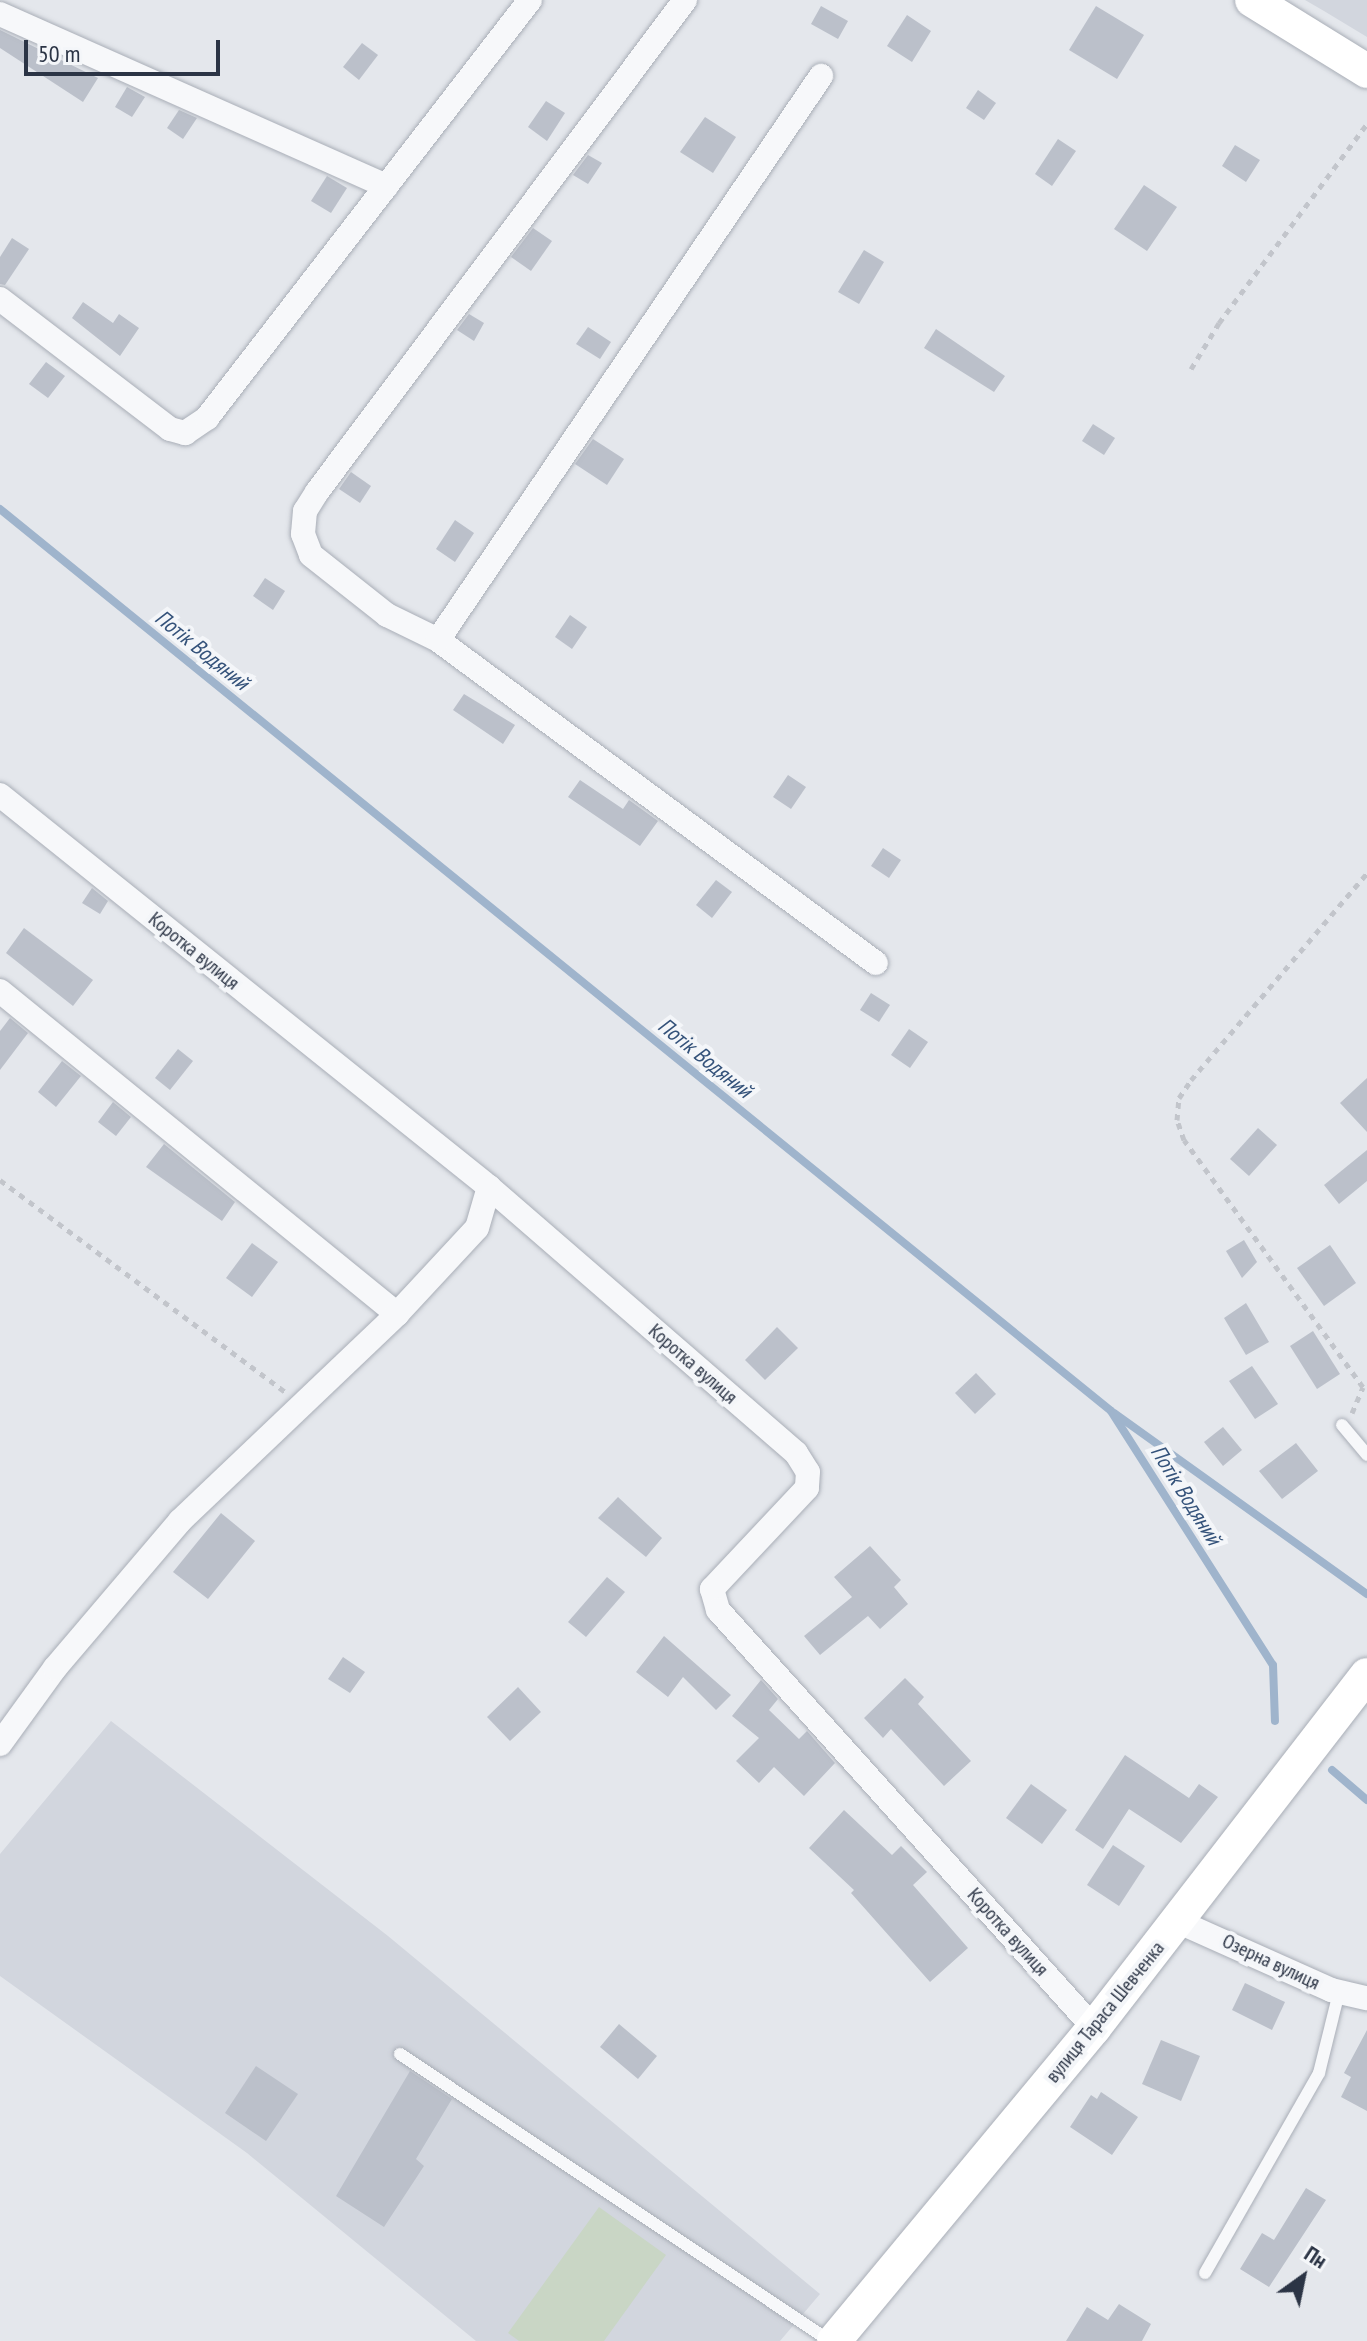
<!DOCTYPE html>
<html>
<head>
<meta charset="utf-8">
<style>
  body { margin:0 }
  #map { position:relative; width:1367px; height:2341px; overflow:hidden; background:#e4e7ec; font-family:"PT Sans Narrow",sans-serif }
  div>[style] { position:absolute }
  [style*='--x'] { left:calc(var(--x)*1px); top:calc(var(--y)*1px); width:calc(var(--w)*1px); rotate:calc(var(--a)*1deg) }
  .built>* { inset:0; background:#d2d6de }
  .green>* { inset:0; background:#c9d6c5 }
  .stream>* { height:8px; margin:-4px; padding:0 4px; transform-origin:4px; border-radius:4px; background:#9fb4cc }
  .building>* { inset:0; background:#bbc0ca }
  .path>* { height:5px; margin-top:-2.5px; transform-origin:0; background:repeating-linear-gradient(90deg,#c2c5cb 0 6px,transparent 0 12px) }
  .roads { filter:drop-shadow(0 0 2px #a9aeb7) drop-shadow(0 0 2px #a9aeb7) }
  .lane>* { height:12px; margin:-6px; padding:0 6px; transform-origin:6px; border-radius:6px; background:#f7f8fa }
  .street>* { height:24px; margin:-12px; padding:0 12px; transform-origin:12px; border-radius:12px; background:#f7f8fa }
  .secondary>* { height:34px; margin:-17px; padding:0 17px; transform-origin:17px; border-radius:17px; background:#fff }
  span { translate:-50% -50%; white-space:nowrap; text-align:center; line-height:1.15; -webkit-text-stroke:8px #f4f6f9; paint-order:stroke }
  .street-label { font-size:20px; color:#2b3445 }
  .water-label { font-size:22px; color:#34527a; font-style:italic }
  .north { position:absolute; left:1263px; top:2237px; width:80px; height:80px; -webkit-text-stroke:6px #f4f6f9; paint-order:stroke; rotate:33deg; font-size:22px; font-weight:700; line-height:32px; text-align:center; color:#2b3445 }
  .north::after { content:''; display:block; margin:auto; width:28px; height:36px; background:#2b3445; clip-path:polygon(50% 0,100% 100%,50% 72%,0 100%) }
  .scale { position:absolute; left:24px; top:40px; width:196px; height:36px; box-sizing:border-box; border:4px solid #2b3445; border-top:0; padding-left:10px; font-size:24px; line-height:28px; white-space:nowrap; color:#2b3445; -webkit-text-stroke:6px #f4f6f9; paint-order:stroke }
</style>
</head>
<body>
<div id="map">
  <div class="built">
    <i style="clip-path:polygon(1305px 0,1367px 0,1367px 37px,1324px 11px)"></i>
    <i style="clip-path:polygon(111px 1721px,388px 1936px,820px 2294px,780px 2341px,476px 2341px,247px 2153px,0 1976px,0 1854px)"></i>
  </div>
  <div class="green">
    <i style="clip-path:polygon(599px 2207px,666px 2255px,604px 2341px,519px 2341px,508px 2333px)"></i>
  </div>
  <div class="stream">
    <i style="--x:0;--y:509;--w:1431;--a:39.07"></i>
    <i style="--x:1111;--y:1411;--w:301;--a:57.5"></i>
    <i style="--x:1273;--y:1665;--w:56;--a:88"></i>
    <i style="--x:1114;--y:1413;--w:311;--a:35.6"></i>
    <i style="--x:1332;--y:1770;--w:46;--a:40.6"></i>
  </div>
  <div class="building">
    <i style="clip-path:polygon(821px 6px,848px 21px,838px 39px,811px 24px)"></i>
    <i style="clip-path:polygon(1096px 6px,1144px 35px,1117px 79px,1069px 50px)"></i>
    <i style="clip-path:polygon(907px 15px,931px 31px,912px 62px,887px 46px)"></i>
    <i style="clip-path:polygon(0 30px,98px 78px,83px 102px,0 48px)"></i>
    <i style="clip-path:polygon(362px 43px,378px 55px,359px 80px,343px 67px)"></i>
    <i style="clip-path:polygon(127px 87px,145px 97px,132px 117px,115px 107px)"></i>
    <i style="clip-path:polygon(978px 90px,996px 103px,984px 120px,966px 108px)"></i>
    <i style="clip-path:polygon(546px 101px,565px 113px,547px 141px,528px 127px)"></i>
    <i style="clip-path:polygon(179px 110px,197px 118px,183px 139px,167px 128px)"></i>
    <i style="clip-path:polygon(705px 117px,736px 137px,713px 173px,680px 152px)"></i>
    <i style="clip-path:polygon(1058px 139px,1076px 151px,1052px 186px,1035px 174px)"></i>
    <i style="clip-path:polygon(1235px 145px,1260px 160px,1246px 182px,1222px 166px)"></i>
    <i style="clip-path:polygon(588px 155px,602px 163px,588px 184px,573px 175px)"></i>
    <i style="clip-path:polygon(327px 176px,347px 188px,331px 213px,311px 201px)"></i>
    <i style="clip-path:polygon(1144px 185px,1177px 207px,1147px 251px,1114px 229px)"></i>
    <i style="clip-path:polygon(533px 228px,552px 241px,531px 271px,511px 257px)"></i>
    <i style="clip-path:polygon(12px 238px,29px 249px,5px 285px,0 284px,0 257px)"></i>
    <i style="clip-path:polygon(864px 250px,884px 262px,859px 304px,838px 292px)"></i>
    <i style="clip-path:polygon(83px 302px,113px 323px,119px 314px,139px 328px,120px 356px,72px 318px)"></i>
    <i style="clip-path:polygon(469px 314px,484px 323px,474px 341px,457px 330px)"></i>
    <i style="clip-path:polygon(588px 327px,611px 342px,600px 359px,576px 344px)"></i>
    <i style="clip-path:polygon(936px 329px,1005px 376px,994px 392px,924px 348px)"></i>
    <i style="clip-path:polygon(46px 362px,65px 376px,48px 398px,29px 384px)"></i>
    <i style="clip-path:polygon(1093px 424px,1115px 438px,1104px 455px,1082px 441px)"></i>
    <i style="clip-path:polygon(593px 439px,624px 459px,607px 485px,575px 464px)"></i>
    <i style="clip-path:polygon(351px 472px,371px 486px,360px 503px,339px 489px)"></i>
    <i style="clip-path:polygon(455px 520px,474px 533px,455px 562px,436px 549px)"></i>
    <i style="clip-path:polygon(265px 578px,285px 591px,273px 610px,253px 596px)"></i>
    <i style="clip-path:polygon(570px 615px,587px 627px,572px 649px,555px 637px)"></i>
    <i style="clip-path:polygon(464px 694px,515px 725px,503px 744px,453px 710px)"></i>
    <i style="clip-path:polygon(788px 775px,806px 787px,791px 809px,773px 797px)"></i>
    <i style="clip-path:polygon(580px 780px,623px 809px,629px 800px,658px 821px,640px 846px,568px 797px)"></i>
    <i style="clip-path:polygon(883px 848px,901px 860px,889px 878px,871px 866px)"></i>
    <i style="clip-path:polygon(716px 880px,732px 892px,712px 918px,696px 905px)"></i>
    <i style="clip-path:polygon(92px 888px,108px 901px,100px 914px,82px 903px)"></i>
    <i style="clip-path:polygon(24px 928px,93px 980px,73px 1006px,6px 953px)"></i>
    <i style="clip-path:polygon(871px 993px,890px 1005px,879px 1022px,860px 1010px)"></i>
    <i style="clip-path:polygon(10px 1018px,28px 1033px,0 1070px,0 1031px)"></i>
    <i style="clip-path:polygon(909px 1029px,928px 1042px,910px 1068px,891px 1055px)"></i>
    <i style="clip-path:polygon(178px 1049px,193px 1061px,170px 1090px,155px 1078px)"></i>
    <i style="clip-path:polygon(62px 1061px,81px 1076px,56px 1107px,38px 1092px)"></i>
    <i style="clip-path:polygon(1367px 1078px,1367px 1132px,1340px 1103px)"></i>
    <i style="clip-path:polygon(113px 1102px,131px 1117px,116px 1136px,98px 1122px)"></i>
    <i style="clip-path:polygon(1258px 1128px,1277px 1145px,1249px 1176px,1230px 1159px)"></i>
    <i style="clip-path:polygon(164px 1144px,235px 1202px,222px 1221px,146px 1167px)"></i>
    <i style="clip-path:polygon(1367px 1150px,1367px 1181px,1339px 1204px,1324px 1185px)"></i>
    <i style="clip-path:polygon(1244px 1240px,1257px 1262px,1242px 1278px,1226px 1251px)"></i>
    <i style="clip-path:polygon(252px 1243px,278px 1262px,252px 1297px,226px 1278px)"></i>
    <i style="clip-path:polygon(1330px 1245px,1356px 1283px,1324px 1306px,1297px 1268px)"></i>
    <i style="clip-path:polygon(1246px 1303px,1269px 1342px,1246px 1355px,1224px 1318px)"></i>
    <i style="clip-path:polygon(777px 1327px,798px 1348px,765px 1380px,745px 1360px)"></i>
    <i style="clip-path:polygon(1313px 1331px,1340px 1374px,1317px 1389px,1290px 1346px)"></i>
    <i style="clip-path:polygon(1252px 1366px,1278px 1404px,1255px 1419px,1229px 1381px)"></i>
    <i style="clip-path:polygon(976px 1373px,996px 1394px,975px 1414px,955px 1393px)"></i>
    <i style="clip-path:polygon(1223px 1427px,1242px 1450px,1223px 1466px,1204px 1442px)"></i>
    <i style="clip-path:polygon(1296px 1443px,1318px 1471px,1282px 1499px,1259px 1471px)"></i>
    <i style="clip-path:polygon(618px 1497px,662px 1538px,646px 1557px,598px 1518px)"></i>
    <i style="clip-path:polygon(221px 1513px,255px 1541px,208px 1599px,173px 1572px)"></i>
    <i style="clip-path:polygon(870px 1546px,901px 1580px,894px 1587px,908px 1604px,880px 1629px,868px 1616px,820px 1655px,804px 1636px,852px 1597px,834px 1577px)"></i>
    <i style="clip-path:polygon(607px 1577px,625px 1592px,586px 1637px,568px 1622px)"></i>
    <i style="clip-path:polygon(664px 1636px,731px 1695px,716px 1710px,683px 1677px,668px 1697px,636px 1672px)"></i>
    <i style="clip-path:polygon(343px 1657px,365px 1672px,350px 1693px,328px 1679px)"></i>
    <i style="clip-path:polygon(905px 1678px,924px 1697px,918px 1704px,971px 1761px,944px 1786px,891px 1729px,883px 1738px,864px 1718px)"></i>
    <i style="clip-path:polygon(761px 1680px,778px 1699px,769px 1710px,799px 1739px,807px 1731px,835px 1763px,804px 1796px,774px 1767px,759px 1783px,736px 1761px,759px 1738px,732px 1716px)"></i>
    <i style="clip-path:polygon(518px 1687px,541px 1712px,510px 1741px,487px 1717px)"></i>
    <i style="clip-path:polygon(1125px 1755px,1189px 1798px,1199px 1784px,1218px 1797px,1181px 1843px,1129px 1809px,1103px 1849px,1075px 1830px)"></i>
    <i style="clip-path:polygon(1031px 1784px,1067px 1810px,1042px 1844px,1006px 1818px)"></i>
    <i style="clip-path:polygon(844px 1810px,892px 1855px,901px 1846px,927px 1872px,913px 1885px,968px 1948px,930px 1982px,851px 1893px,854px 1890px,809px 1848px)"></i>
    <i style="clip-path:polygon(1113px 1845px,1145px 1866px,1119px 1906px,1087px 1885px)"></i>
    <i style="clip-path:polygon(1245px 1983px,1285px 2002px,1272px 2030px,1232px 2010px)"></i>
    <i style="clip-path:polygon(619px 2024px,657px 2056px,638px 2079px,600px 2047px)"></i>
    <i style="clip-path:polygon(1367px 2030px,1367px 2111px,1341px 2097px,1351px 2077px,1344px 2073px)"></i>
    <i style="clip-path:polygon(1161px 2040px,1200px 2056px,1181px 2101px,1142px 2084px)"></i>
    <i style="clip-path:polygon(256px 2066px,298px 2094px,266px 2141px,225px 2113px)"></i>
    <i style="clip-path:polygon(410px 2071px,452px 2099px,416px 2159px,424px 2166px,384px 2227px,336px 2196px)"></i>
    <i style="clip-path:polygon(1101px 2092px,1138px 2117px,1112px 2155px,1070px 2127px,1091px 2095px,1097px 2099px)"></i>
    <i style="clip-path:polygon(1306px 2188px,1326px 2200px,1269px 2287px,1240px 2269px,1262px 2233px,1274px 2240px)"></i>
    <i style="clip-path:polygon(1119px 2304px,1151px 2324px,1142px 2341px,1066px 2341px,1087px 2307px,1108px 2320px)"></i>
  </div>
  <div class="path">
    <i style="--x:1191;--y:369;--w:54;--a:-58.7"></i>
    <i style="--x:1219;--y:323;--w:248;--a:-53.4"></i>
    <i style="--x:0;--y:1180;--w:355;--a:36.6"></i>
    <i style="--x:1352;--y:1413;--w:28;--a:-67"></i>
    <i style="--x:1363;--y:1387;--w:305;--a:-125.9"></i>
    <i style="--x:1184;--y:1140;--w:21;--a:-109"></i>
    <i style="--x:1177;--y:1120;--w:22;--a:-85"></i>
    <i style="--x:1179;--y:1098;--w:22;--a:-56"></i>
    <i style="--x:1191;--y:1080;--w:272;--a:-49.6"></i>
  </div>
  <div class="roads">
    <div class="lane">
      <i style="--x:1342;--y:1425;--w:39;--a:50"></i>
      <i style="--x:400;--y:2054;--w:517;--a:33.72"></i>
      <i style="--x:1205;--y:2273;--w:230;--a:-60.3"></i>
      <i style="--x:1319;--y:2073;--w:83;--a:-76.1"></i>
    </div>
    <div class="street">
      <i style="--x:685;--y:0;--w:614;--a:126.8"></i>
      <i style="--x:317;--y:492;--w:22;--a:122"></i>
      <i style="--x:305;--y:511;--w:23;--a:95"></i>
      <i style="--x:303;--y:534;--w:22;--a:69"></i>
      <i style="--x:311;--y:555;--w:97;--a:38.3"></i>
      <i style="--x:387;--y:615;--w:57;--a:26.1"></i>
      <i style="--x:438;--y:640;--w:544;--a:36.41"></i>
      <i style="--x:0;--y:14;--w:423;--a:24"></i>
      <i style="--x:0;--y:299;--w:214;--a:37.4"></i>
      <i style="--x:170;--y:429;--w:16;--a:15"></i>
      <i style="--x:185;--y:433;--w:27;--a:-34"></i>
      <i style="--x:207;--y:418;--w:528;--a:-52.31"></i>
      <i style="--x:438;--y:640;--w:682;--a:-55.82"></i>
      <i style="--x:0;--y:795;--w:627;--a:38.72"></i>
      <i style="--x:489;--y:1187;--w:406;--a:40.9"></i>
      <i style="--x:796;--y:1453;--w:22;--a:58"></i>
      <i style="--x:808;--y:1472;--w:16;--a:94"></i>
      <i style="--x:807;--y:1488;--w:139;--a:133.2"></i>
      <i style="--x:712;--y:1589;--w:22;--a:74"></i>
      <i style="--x:718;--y:1610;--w:562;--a:48.03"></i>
      <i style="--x:0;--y:991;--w:512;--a:39.13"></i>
      <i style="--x:0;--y:1744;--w:94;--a:-54.1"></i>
      <i style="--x:55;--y:1668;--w:193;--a:-49.6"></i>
      <i style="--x:180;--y:1521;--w:300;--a:-43.6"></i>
      <i style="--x:397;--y:1314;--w:117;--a:-47.1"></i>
      <i style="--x:477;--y:1228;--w:43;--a:-73.7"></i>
      <i style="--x:1177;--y:1921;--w:169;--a:24.1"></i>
      <i style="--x:1331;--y:1990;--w:37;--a:13"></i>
    </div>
    <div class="secondary">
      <i style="--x:1252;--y:0;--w:135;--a:31.7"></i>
      <i style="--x:834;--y:2341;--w:407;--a:-50.3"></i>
      <i style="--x:1094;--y:2028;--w:446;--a:-52.3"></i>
    </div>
  </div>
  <div class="street-label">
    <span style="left:194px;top:951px;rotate:39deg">Коротка вулиця</span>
    <span style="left:693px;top:1364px;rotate:41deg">Коротка вулиця</span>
    <span style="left:1008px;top:1932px;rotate:48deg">Коротка вулиця</span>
    <span style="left:1271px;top:1962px;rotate:25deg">Озерна вулиця</span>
    <span style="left:1105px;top:2012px;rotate:-51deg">вулиця Тараса Шевченка</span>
  </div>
  <div class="water-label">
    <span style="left:202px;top:650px;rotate:39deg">Потік Водяний</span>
    <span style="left:705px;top:1058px;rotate:39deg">Потік Водяний</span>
    <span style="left:1186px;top:1495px;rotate:58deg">Потік Водяний</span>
  </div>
  <div class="north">Пн</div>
  <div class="scale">50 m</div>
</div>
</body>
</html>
